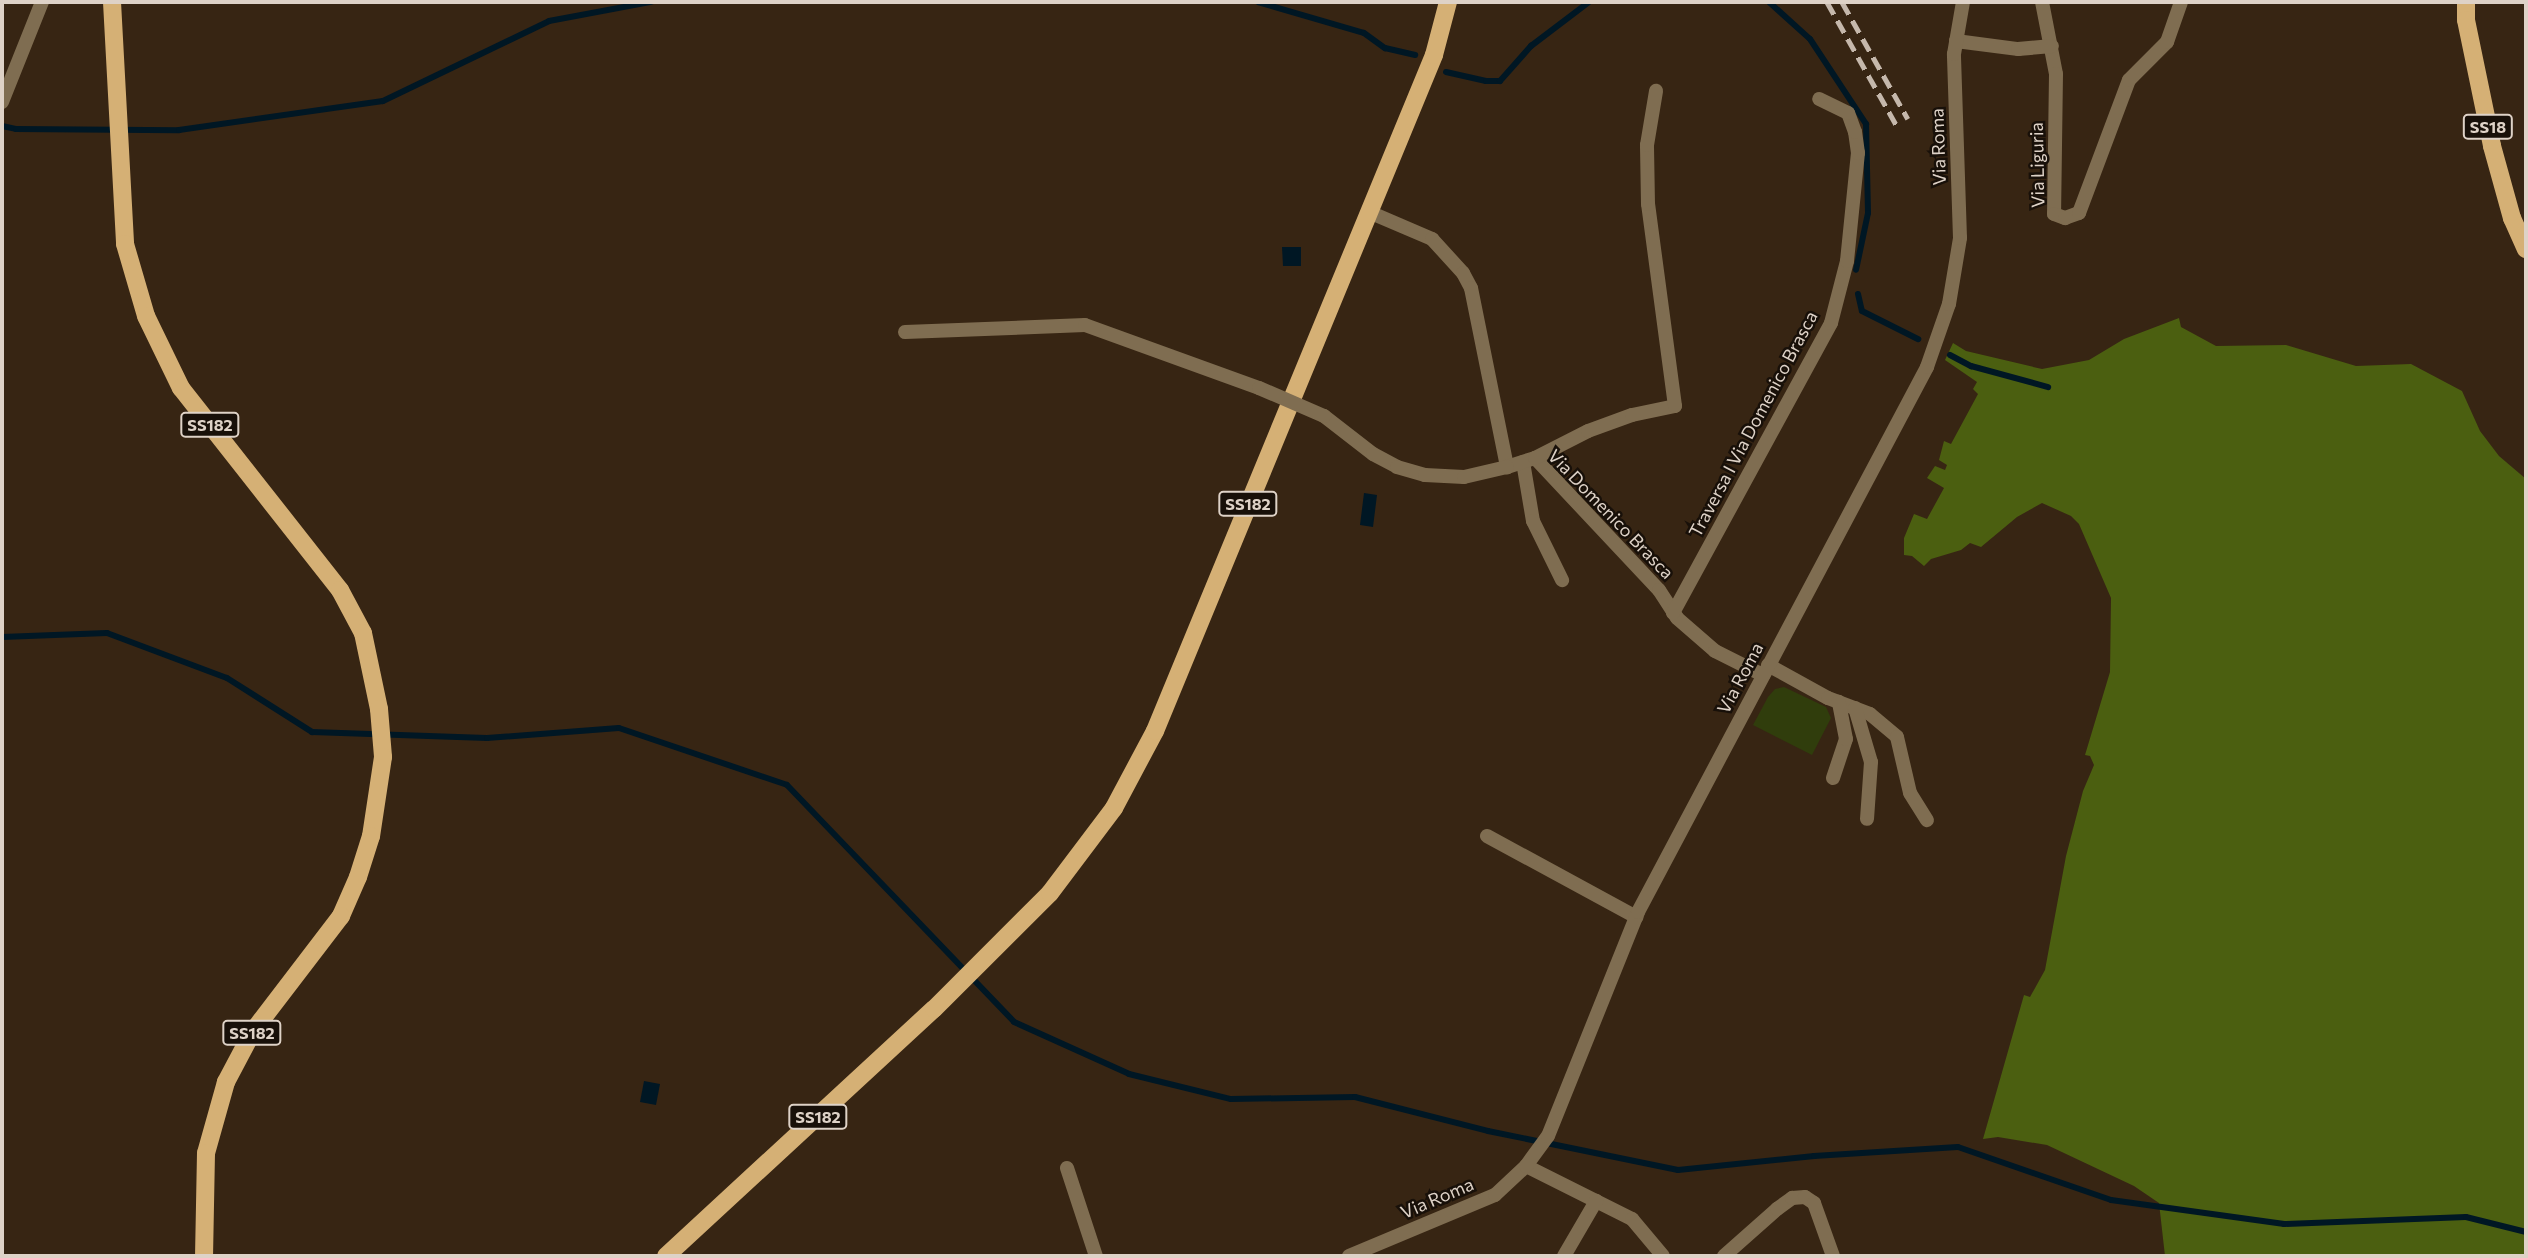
<!DOCTYPE html>
<html>
<head>
<meta charset="utf-8">
<style>
  body { margin:0 }
  #map { position:relative; width:2528px; height:1258px; overflow:hidden; background:#372513; font-family:Commissioner,sans-serif }
  div>[style] { position:absolute }
  [style*='--x'] { left:calc(var(--x)*1px); top:calc(var(--y)*1px); width:calc(var(--w)*1px); rotate:calc(var(--a)*1deg) }
  .green>* { inset:0; background:#303d0c }
  .forest>* { inset:0; background:#4b5f10 }
  .water>* { inset:0; background:#001724 }
  .stream>* { height:6px; margin:-3px; padding:0 3px; transform-origin:3px; border-radius:3px; background:#001724 }
  .pedestrian>* { height:14px; margin:-7px; padding:0 7px; transform-origin:7px; border-radius:7px; background:#7f6d51 }
  .minor>* { height:14px; margin:-7px; padding:0 7px; transform-origin:7px; border-radius:7px; background:#7f6d51 }
  .tertiary>* { height:14px; margin:-7px; padding:0 7px; transform-origin:7px; border-radius:7px; background:#7f6d51 }
  .primary>* { height:18px; margin:-9px; padding:0 9px; transform-origin:9px; border-radius:9px; background:#d5b075 }
  .rail>* { height:5px; margin-top:-2.5px; transform-origin:0; background:repeating-linear-gradient(90deg,#c5b8ac 0 14px,transparent 0 21px) }
  .minor-bridge>* { height:14px; margin:-7px; padding:0 7px; transform-origin:7px; border-radius:7px; background:#7f6d51 }
  span { translate:-50% -50%; white-space:nowrap; text-align:center; line-height:1.15; -webkit-text-stroke:5px #181009; paint-order:stroke }
  .shield-label span { padding:2px 5px; background:#181009; border:2px solid; border-radius:5px; -webkit-text-stroke-width:0 }
  .shield-label { font-size:16px; color:#ded2c7; font-weight:700 }
  .street-label { font-size:18px; color:#ded2c7 }
  .frame { position:absolute; inset:0; border:4px solid #ded2c7; pointer-events:none }
</style>
</head>
<body>
<div id="map">
  <div class="green">
    <i style="clip-path:polygon(1784px 687px,1826px 707px,1831px 718px,1812px 755px,1753px 725px,1768px 697px,1775px 689px)"></i>
  </div>
  <div class="forest">
    <i style="clip-path:polygon(2179px 318px,2181px 327px,2216px 346px,2286px 345px,2356px 366px,2411px 364px,2462px 391px,2480px 431px,2499px 456px,2526px 479px,2526px 1256px,2165px 1256px,2159px 1203px,2134px 1186px,2047px 1145px,1998px 1137px,1983px 1139px,2024px 995px,2030px 997px,2045px 970px,2066px 856px,2083px 791px,2094px 765px,2090px 756px,2085px 755px,2110px 672px,2111px 598px,2079px 524px,2071px 516px,2042px 503px,2017px 517px,1981px 547px,1970px 543px,1961px 550px,1931px 559px,1924px 566px,1912px 556px,1904px 555px,1904px 538px,1914px 514px,1927px 519px,1944px 488px,1927px 478px,1935px 466px,1945px 470px,1947px 465px,1939px 460px,1944px 441px,1951px 444px,1978px 394px,1973px 389px,1977px 382px,1945px 360px,1953px 343px,1966px 351px,2042px 369px,2089px 360px,2124px 339px)"></i>
  </div>
  <div class="water">
    <i style="clip-path:polygon(1282px 247px,1301px 247px,1301px 266px,1283px 266px)"></i>
    <i style="clip-path:polygon(1364px 493px,1377px 495px,1373px 527px,1360px 525px)"></i>
    <i style="clip-path:polygon(644px 1081px,660px 1084px,656px 1105px,640px 1102px)"></i>
  </div>
  <div class="stream">
    <i style="--x:1258;--y:2;--w:110;--a:16.3"></i>
    <i style="--x:1364;--y:33;--w:26;--a:36"></i>
    <i style="--x:1385;--y:48;--w:31;--a:13"></i>
    <i style="--x:1769;--y:2;--w:55;--a:42.1"></i>
    <i style="--x:1810;--y:39;--w:102;--a:56.6"></i>
    <i style="--x:1866;--y:124;--w:89;--a:88.7"></i>
    <i style="--x:1868;--y:213;--w:58;--a:101.9"></i>
    <i style="--x:1446;--y:72;--w:41;--a:12.7"></i>
    <i style="--x:1486;--y:81;--w:14;--a:0"></i>
    <i style="--x:1500;--y:81;--w:47;--a:-48.5"></i>
    <i style="--x:1531;--y:46;--w:73;--a:-37.2"></i>
    <i style="--x:2;--y:126;--w:14;--a:12"></i>
    <i style="--x:16;--y:129;--w:163;--a:0.4"></i>
    <i style="--x:179;--y:130;--w:206;--a:-8.1"></i>
    <i style="--x:383;--y:101;--w:184;--a:-25.7"></i>
    <i style="--x:549;--y:21;--w:104;--a:-10.6"></i>
    <i style="--x:1858;--y:294;--w:17;--a:77"></i>
    <i style="--x:1862;--y:311;--w:63;--a:26.6"></i>
    <i style="--x:1950;--y:355;--w:24;--a:28"></i>
    <i style="--x:1971;--y:366;--w:80;--a:15.3"></i>
    <i style="--x:2;--y:637;--w:105;--a:-2.2"></i>
    <i style="--x:107;--y:633;--w:128;--a:20.6"></i>
    <i style="--x:227;--y:678;--w:101;--a:32.4"></i>
    <i style="--x:312;--y:732;--w:175;--a:2"></i>
    <i style="--x:487;--y:738;--w:132;--a:-4.3"></i>
    <i style="--x:619;--y:728;--w:177;--a:18.7"></i>
    <i style="--x:787;--y:785;--w:328;--a:46.2"></i>
    <i style="--x:1014;--y:1022;--w:126;--a:24.3"></i>
    <i style="--x:1129;--y:1074;--w:105;--a:13.8"></i>
    <i style="--x:1231;--y:1099;--w:124;--a:-0.9"></i>
    <i style="--x:1355;--y:1097;--w:137;--a:14.3"></i>
    <i style="--x:1488;--y:1131;--w:194;--a:11.6"></i>
    <i style="--x:1678;--y:1170;--w:137;--a:-5.9"></i>
    <i style="--x:1814;--y:1156;--w:144;--a:-3.6"></i>
    <i style="--x:1958;--y:1147;--w:162;--a:19.1"></i>
    <i style="--x:2111;--y:1200;--w:175;--a:7.9"></i>
    <i style="--x:2284;--y:1224;--w:182;--a:-2.2"></i>
    <i style="--x:2466;--y:1217;--w:62;--a:14"></i>
  </div>
  <div class="pedestrian">
    <i style="--x:1523;--y:462;--w:60;--a:80.4"></i>
    <i style="--x:1533;--y:521;--w:66;--a:63.8"></i>
  </div>
  <div class="minor">
    <i style="--x:2042;--y:2;--w:73;--a:79"></i>
    <i style="--x:2056;--y:74;--w:140;--a:90.8"></i>
    <i style="--x:2054;--y:214;--w:12;--a:20"></i>
    <i style="--x:2065;--y:218;--w:15;--a:-20"></i>
    <i style="--x:2079;--y:213;--w:142;--a:-69.4"></i>
    <i style="--x:2129;--y:80;--w:54;--a:-45"></i>
    <i style="--x:2167;--y:42;--w:42;--a:-70.7"></i>
    <i style="--x:1956;--y:41;--w:63;--a:7.4"></i>
    <i style="--x:2018;--y:49;--w:34;--a:-5"></i>
    <i style="--x:2;--y:102;--w:108;--a:-68.2"></i>
    <i style="--x:1369;--y:212;--w:69;--a:23.2"></i>
    <i style="--x:1432;--y:239;--w:46;--a:47.6"></i>
    <i style="--x:1463;--y:273;--w:17;--a:62"></i>
    <i style="--x:1471;--y:288;--w:183;--a:78.6"></i>
    <i style="--x:1507;--y:467;--w:29;--a:-18"></i>
    <i style="--x:1535;--y:458;--w:181;--a:46.8"></i>
    <i style="--x:1659;--y:590;--w:33;--a:57"></i>
    <i style="--x:1677;--y:618;--w:50;--a:41"></i>
    <i style="--x:1715;--y:651;--w:54;--a:26.6"></i>
    <i style="--x:905;--y:332;--w:180;--a:-2.2"></i>
    <i style="--x:1085;--y:325;--w:185;--a:19.9"></i>
    <i style="--x:1324;--y:416;--w:62;--a:37.8"></i>
    <i style="--x:1373;--y:454;--w:27;--a:28"></i>
    <i style="--x:1397;--y:467;--w:29;--a:16"></i>
    <i style="--x:1425;--y:475;--w:39;--a:3"></i>
    <i style="--x:1464;--y:477;--w:44;--a:-13.1"></i>
    <i style="--x:1535;--y:458;--w:59;--a:-27"></i>
    <i style="--x:1588;--y:431;--w:47;--a:-20"></i>
    <i style="--x:1632;--y:415;--w:44;--a:-11.8"></i>
    <i style="--x:1675;--y:406;--w:204;--a:-97.6"></i>
    <i style="--x:1648;--y:204;--w:59;--a:-91"></i>
    <i style="--x:1647;--y:145;--w:55;--a:-80.5"></i>
    <i style="--x:1673;--y:613;--w:330;--a:-61.4"></i>
    <i style="--x:1831;--y:323;--w:64;--a:-75.5"></i>
    <i style="--x:1847;--y:261;--w:109;--a:-84.2"></i>
    <i style="--x:1858;--y:153;--w:21;--a:-98"></i>
    <i style="--x:1855;--y:132;--w:20;--a:-110"></i>
    <i style="--x:1848;--y:113;--w:32;--a:-154"></i>
    <i style="--x:1768;--y:665;--w:68;--a:28.8"></i>
    <i style="--x:1828;--y:698;--w:45;--a:20.9"></i>
    <i style="--x:1870;--y:714;--w:35;--a:40"></i>
    <i style="--x:1897;--y:737;--w:57;--a:76.9"></i>
    <i style="--x:1910;--y:793;--w:32;--a:58"></i>
    <i style="--x:1855;--y:708;--w:56;--a:73.5"></i>
    <i style="--x:1871;--y:762;--w:57;--a:94"></i>
    <i style="--x:1833;--y:778;--w:41;--a:-71.6"></i>
    <i style="--x:1846;--y:739;--w:38;--a:-101"></i>
    <i style="--x:1487;--y:836;--w:170;--a:28.5"></i>
    <i style="--x:1526;--y:1166;--w:119;--a:26.6"></i>
    <i style="--x:1632;--y:1219;--w:48;--a:50"></i>
    <i style="--x:1067;--y:1168;--w:93;--a:71.8"></i>
    <i style="--x:1564;--y:1256;--w:64;--a:-59.8"></i>
    <i style="--x:1724;--y:1256;--w:71;--a:-41.6"></i>
    <i style="--x:1777;--y:1209;--w:19;--a:-36"></i>
    <i style="--x:1792;--y:1198;--w:13;--a:-4"></i>
    <i style="--x:1805;--y:1197;--w:11;--a:34"></i>
    <i style="--x:1814;--y:1203;--w:56;--a:70.3"></i>
  </div>
  <div class="tertiary">
    <i style="--x:1349;--y:1256;--w:158;--a:-22.7"></i>
    <i style="--x:1495;--y:1195;--w:42;--a:-43.1"></i>
    <i style="--x:1526;--y:1166;--w:37;--a:-54"></i>
    <i style="--x:1548;--y:1136;--w:241;--a:-68.1"></i>
    <i style="--x:1638;--y:912;--w:617;--a:-62.06"></i>
    <i style="--x:1927;--y:367;--w:67;--a:-70.8"></i>
    <i style="--x:1949;--y:304;--w:67;--a:-80.5"></i>
    <i style="--x:1960;--y:238;--w:184;--a:-91.9"></i>
    <i style="--x:1954;--y:54;--w:53;--a:-80.2"></i>
  </div>
  <div class="primary">
    <i style="--x:112;--y:2;--w:242;--a:86.9"></i>
    <i style="--x:125;--y:244;--w:75;--a:73.7"></i>
    <i style="--x:146;--y:316;--w:80;--a:64.1"></i>
    <i style="--x:181;--y:388;--w:257;--a:51.8"></i>
    <i style="--x:340;--y:590;--w:49;--a:61.9"></i>
    <i style="--x:363;--y:633;--w:78;--a:78.1"></i>
    <i style="--x:379;--y:709;--w:48;--a:85.2"></i>
    <i style="--x:383;--y:757;--w:80;--a:98.6"></i>
    <i style="--x:371;--y:836;--w:43;--a:107.6"></i>
    <i style="--x:358;--y:877;--w:43;--a:113.6"></i>
    <i style="--x:341;--y:916;--w:145;--a:127.4"></i>
    <i style="--x:253;--y:1031;--w:58;--a:117.9"></i>
    <i style="--x:226;--y:1082;--w:74;--a:105.7"></i>
    <i style="--x:206;--y:1153;--w:103;--a:91.1"></i>
    <i style="--x:2466;--y:2;--w:18;--a:90"></i>
    <i style="--x:2466;--y:20;--w:129;--a:78.3"></i>
    <i style="--x:2492;--y:146;--w:75;--a:74.5"></i>
    <i style="--x:2512;--y:218;--w:34;--a:66"></i>
    <i style="--x:666;--y:1256;--w:364;--a:-42.7"></i>
    <i style="--x:934;--y:1009;--w:164;--a:-45"></i>
    <i style="--x:1050;--y:893;--w:106;--a:-53"></i>
    <i style="--x:1114;--y:808;--w:87;--a:-62"></i>
    <i style="--x:1155;--y:731;--w:731;--a:-67.57"></i>
    <i style="--x:1434;--y:55;--w:55;--a:-75.2"></i>
  </div>
  <div class="rail">
    <i style="--x:1827;--y:2;--w:142;--a:60.6"></i>
    <i style="--x:1842;--y:2;--w:134;--a:60.6"></i>
  </div>
  <div class="minor-bridge">
    <i style="--x:1259;--y:388;--w:71;--a:23.3"></i>
  </div>
  <div class="shield-label">
    <span style="left:2488px;top:127px">SS18</span>
    <span style="left:210px;top:425px">SS182</span>
    <span style="left:1248px;top:504px">SS182</span>
    <span style="left:252px;top:1033px">SS182</span>
    <span style="left:818px;top:1117px">SS182</span>
  </div>
  <div class="street-label">
    <span style="left:1938px;top:147px;rotate:-92deg">Via Roma</span>
    <span style="left:2037px;top:165px;rotate:-91deg">Via Liguria</span>
    <span style="left:1753px;top:424px;rotate:-62deg">Traversa I Via Domenico Brasca</span>
    <span style="left:1611px;top:514px;rotate:46deg">Via Domenico Brasca</span>
    <span style="left:1740px;top:678px;rotate:-62deg">Via Roma</span>
    <span style="left:1437px;top:1198px;rotate:-23deg">Via Roma</span>
  </div>
  <div class="frame"></div>
</div>
</body>
</html>
